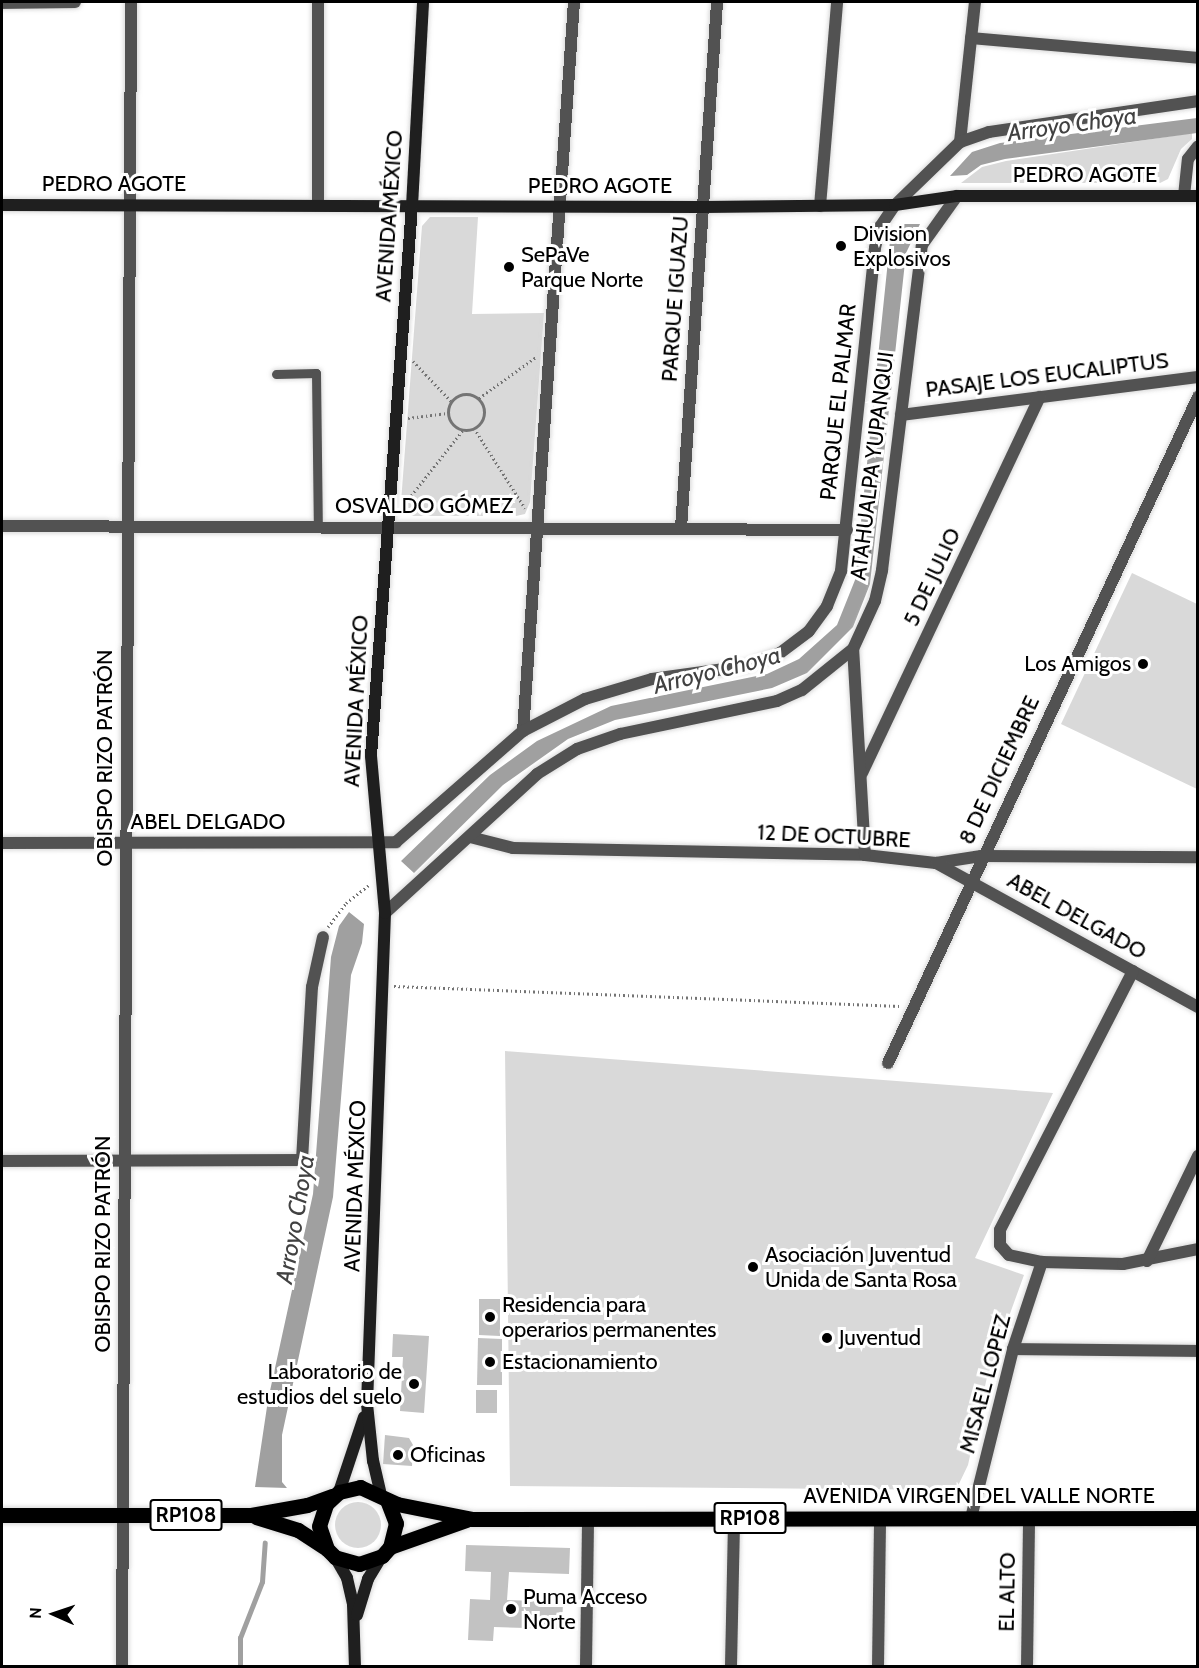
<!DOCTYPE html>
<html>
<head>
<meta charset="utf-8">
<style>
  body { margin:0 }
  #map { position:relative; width:1199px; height:1668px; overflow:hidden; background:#fff; font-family:Cabin,sans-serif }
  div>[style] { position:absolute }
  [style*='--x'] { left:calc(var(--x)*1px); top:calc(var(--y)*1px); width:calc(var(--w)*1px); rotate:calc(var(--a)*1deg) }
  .green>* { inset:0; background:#d9d9d9 }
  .round { border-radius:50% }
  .water>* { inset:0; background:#a0a0a0 }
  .stream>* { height:4.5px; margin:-2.25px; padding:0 2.25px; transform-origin:2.25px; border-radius:2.25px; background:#a0a0a0 }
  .building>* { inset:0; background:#c2c2c2 }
  .path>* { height:3px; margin-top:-1.5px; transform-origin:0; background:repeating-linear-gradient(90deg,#747474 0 1.5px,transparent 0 4.5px) }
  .path>.ring { margin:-1.5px; padding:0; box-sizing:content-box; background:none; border:3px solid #747474; border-radius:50% }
  .roads { filter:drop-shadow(0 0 2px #dbdbdb) drop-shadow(0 0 2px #dbdbdb) }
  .lane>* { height:9px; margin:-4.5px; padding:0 4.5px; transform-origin:4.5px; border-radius:4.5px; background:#525252 }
  .street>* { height:12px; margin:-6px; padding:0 6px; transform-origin:6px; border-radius:6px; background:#525252 }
  .secondary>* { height:12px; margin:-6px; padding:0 6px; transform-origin:6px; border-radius:6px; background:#1f1f1f }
  .primary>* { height:15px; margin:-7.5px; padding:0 7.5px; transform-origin:7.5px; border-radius:7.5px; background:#000 }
  .dots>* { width:16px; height:16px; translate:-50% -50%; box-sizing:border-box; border:3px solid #fff; border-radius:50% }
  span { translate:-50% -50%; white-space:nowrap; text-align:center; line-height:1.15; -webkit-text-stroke:6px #fff; paint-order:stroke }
  .shield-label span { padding:2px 4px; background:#fff; border:2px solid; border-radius:4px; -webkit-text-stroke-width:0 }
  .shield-label { font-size:21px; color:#000; font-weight:700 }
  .street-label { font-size:22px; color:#000 }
  .poi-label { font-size:22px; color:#000 }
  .left { translate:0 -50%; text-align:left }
  .right { translate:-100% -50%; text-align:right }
  .water-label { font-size:24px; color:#414141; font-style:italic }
  .frame { position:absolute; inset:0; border:3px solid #000; pointer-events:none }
  .north { position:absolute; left:24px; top:1584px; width:60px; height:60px; -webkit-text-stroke:4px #fff; paint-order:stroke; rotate:273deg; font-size:16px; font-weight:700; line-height:24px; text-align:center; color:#000 }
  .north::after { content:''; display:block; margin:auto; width:21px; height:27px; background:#000; clip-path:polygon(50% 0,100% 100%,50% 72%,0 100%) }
</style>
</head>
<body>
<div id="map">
  <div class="green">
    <i style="clip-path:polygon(1192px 133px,1192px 139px,1181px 149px,1168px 179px,1160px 183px,961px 183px,982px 167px,1006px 161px)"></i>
    <i style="clip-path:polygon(430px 217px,478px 217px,472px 314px,544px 313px,530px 502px,525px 514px,516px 516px,413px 516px,405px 512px,401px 502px,422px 226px)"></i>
    <i style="clip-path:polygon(1132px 573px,1197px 604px,1197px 789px,1061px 724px)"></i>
    <i style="clip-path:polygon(505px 1051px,1053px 1093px,975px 1258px,1024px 1275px,987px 1377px,968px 1465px,956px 1490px,510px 1486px)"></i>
    <i class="round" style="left:335px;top:1502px;width:46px;height:46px"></i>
  </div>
  <div class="water">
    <i style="clip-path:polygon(1197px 118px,1197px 133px,1005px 159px,981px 165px,967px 175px,950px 176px,972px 152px,1000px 143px)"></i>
    <i style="clip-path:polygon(900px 224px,920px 224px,906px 253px,870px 584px,853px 627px,807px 673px,772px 688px,615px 720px,568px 739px,503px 785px,414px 873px,401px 861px,490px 775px,537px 741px,611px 706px,767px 674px,799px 659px,837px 625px,855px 580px,890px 241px)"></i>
    <i style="clip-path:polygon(349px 912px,364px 924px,362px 943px,351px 975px,333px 1197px,282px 1435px,282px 1482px,287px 1488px,255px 1487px,268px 1400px,313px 1194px,331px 957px,339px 926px)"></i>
  </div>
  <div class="stream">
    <i style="--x:240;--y:1666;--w:28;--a:-90"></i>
    <i style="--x:240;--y:1638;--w:60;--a:-68.6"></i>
    <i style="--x:262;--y:1582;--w:39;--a:-86"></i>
  </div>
  <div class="building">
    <i style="clip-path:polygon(479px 1299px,500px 1299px,500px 1336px,479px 1335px)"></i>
    <i style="clip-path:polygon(393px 1334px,429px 1336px,424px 1413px,400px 1411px,403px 1357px,392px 1357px)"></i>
    <i style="clip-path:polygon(478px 1338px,502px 1339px,502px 1385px,477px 1385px)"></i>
    <i style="clip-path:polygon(476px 1390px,497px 1390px,497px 1413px,476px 1413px)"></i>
    <i style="clip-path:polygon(385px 1435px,409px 1438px,413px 1445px,412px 1466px,383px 1464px)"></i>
    <i style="clip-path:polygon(466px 1545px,570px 1548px,569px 1574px,509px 1572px,507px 1600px,563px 1602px,562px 1629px,494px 1627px,493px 1641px,468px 1640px,470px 1599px,490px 1600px,491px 1572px,465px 1571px)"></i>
  </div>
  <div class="path">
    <i style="--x:413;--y:361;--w:55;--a:46.5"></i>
    <i class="ring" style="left:448px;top:394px;width:33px;height:33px"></i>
    <i style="--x:479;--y:398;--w:70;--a:-35.7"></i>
    <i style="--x:408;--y:418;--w:40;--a:-7.1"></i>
    <i style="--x:474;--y:428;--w:95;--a:57.5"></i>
    <i style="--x:403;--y:506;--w:97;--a:-51.7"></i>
    <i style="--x:856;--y:550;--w:17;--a:3"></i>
    <i style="--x:328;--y:927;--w:30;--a:-53"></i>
    <i style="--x:346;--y:903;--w:29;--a:-38"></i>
    <i style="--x:394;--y:986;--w:506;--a:2.26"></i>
  </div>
  <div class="roads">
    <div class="lane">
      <i style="--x:276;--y:374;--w:40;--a:-1.4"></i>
      <i style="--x:316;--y:373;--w:153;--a:89.3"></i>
    </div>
    <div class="street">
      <i style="--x:2;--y:3;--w:73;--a:-0.8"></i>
      <i style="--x:971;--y:38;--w:228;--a:5"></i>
      <i style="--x:960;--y:142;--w:141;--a:-83.9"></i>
      <i style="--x:1184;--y:196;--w:37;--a:-84"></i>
      <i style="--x:1188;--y:159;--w:16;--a:-52"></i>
      <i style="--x:318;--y:205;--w:203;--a:-90"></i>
      <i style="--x:820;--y:206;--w:205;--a:-85.2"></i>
      <i style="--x:901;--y:415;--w:299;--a:-7.3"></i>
      <i style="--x:2;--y:526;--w:845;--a:0.27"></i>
      <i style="--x:681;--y:528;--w:527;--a:-86.08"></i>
      <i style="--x:523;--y:731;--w:731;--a:-86"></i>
      <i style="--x:862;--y:773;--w:416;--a:-64.7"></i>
      <i style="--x:470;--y:837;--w:44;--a:14.3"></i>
      <i style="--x:513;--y:848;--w:352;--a:1.1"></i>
      <i style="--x:865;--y:855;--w:71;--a:6.4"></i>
      <i style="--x:936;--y:863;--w:46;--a:-8.8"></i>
      <i style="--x:981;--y:856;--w:217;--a:0.3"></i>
      <i style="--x:2;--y:843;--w:394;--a:-0.1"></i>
      <i style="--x:396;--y:842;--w:169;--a:-41.2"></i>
      <i style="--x:523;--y:731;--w:70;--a:-27.3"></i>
      <i style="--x:585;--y:699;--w:70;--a:-16.6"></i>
      <i style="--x:652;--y:679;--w:95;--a:-7.9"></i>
      <i style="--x:746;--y:666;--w:36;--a:-21"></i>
      <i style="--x:780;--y:653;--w:36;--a:-37"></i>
      <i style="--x:809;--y:631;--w:31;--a:-54"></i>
      <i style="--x:827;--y:606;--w:38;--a:-68"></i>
      <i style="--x:841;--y:571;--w:325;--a:-84"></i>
      <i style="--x:875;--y:248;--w:22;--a:-77"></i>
      <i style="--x:880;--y:227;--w:27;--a:-56"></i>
      <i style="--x:895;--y:205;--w:91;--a:-44.1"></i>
      <i style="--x:960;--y:142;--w:31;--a:-19"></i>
      <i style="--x:989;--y:132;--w:211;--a:-8.4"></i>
      <i style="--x:865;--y:855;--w:206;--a:-93.3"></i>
      <i style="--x:853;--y:649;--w:53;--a:-65.4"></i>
      <i style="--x:875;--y:601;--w:32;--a:-77"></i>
      <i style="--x:882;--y:570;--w:327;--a:-83"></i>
      <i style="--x:922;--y:245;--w:60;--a:-54.5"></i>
      <i style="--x:936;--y:863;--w:299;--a:28.8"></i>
      <i style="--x:385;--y:913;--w:206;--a:-42.4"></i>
      <i style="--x:537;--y:774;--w:47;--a:-32"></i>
      <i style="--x:577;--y:749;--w:46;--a:-19.2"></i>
      <i style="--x:620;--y:734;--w:160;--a:-11.9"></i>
      <i style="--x:777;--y:701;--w:27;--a:-24"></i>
      <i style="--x:802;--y:690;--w:65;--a:-38.8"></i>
      <i style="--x:1133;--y:971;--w:291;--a:117.2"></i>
      <i style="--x:1000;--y:1230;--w:15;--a:90"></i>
      <i style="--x:1000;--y:1245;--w:13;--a:48"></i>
      <i style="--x:1009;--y:1255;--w:34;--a:12"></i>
      <i style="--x:1042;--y:1262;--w:81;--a:1.4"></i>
      <i style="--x:1123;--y:1264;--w:76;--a:-11.3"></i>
      <i style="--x:888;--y:1063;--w:735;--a:-65.04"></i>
      <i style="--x:2;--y:1161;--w:300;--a:-0.2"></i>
      <i style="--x:302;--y:1160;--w:173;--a:-86.7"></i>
      <i style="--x:312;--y:987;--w:51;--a:-77.6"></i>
      <i style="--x:1147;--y:1261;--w:117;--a:-64.1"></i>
      <i style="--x:1013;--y:1349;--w:185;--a:0.6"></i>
      <i style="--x:971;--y:1518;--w:174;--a:-76"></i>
      <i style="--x:1013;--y:1349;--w:92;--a:-71.6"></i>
      <i style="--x:122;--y:1666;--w:1664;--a:-89.69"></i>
      <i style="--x:586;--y:1666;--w:147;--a:-89.2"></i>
      <i style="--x:731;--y:1666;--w:148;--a:-88.8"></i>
      <i style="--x:878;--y:1666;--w:148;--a:-89.2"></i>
      <i style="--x:1027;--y:1666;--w:148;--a:-89.2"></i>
    </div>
    <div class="secondary">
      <i style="--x:2;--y:205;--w:701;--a:0.16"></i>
      <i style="--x:703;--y:207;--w:192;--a:-0.6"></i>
      <i style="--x:895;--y:205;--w:63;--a:-8.3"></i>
      <i style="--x:957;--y:196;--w:241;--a:0"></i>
      <i style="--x:339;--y:1492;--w:79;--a:-71.6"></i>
      <i style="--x:381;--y:1495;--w:35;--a:-103"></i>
      <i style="--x:373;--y:1461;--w:57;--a:-96"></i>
      <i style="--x:367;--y:1404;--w:491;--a:-87.9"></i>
      <i style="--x:385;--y:913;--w:158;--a:-95.1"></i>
      <i style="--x:371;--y:756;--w:552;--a:-85.74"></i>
      <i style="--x:412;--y:206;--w:204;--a:-86.9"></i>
      <i style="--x:335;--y:1557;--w:24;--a:60"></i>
      <i style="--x:347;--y:1578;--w:27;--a:77"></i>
      <i style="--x:353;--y:1604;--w:62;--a:88.2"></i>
      <i style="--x:357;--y:1615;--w:38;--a:-73"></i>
      <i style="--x:368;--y:1579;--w:27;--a:-59"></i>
    </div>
    <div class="primary">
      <i style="--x:387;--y:1500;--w:25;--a:69"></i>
      <i style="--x:396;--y:1523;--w:25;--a:104"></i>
      <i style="--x:390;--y:1547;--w:12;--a:132"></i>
      <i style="--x:382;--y:1556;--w:24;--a:161"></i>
      <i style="--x:359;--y:1564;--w:25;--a:-164"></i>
      <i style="--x:335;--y:1557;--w:11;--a:-135"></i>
      <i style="--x:327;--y:1549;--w:24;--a:-109"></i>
      <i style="--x:319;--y:1526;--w:23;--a:-72"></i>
      <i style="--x:326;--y:1504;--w:18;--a:-43"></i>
      <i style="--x:339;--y:1492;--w:22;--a:-13"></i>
      <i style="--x:360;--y:1487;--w:41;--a:24.7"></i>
      <i style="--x:397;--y:1504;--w:76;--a:11.3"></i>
      <i style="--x:472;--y:1519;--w:726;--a:-0.08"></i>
      <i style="--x:2;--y:1515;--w:249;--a:0"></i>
      <i style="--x:251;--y:1515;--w:57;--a:-10.1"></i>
      <i style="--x:307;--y:1505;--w:27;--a:-20"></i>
      <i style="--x:256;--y:1517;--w:44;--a:17.2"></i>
      <i style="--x:298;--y:1530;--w:31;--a:33"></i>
      <i style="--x:390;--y:1547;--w:81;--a:-19.6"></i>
    </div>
  </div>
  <div class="dots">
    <i style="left:841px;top:246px;background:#000"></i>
    <i style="left:509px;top:267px;background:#000"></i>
    <i style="left:1143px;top:664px;background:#000"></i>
    <i style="left:753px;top:1267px;background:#000"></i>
    <i style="left:490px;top:1317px;background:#000"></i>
    <i style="left:827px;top:1338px;background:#000"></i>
    <i style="left:490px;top:1362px;background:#000"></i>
    <i style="left:414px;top:1384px;background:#000"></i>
    <i style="left:398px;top:1455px;background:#000"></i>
    <i style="left:511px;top:1609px;background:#000"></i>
  </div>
  <div class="shield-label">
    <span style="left:186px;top:1515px">RP108</span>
    <span style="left:750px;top:1518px">RP108</span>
  </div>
  <div class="street-label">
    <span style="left:1085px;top:175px">PEDRO AGOTE</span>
    <span style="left:114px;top:184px">PEDRO AGOTE</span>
    <span style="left:600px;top:186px">PEDRO AGOTE</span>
    <span style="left:389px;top:216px;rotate:-86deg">AVENIDA MÉXICO</span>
    <span style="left:675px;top:299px;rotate:-86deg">PARQUE IGUAZU</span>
    <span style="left:1047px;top:375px;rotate:-7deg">PASAJE LOS EUCALIPTUS</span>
    <span style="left:838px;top:402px;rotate:-84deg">PARQUE EL PALMAR</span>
    <span style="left:872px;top:466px;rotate:-83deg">ATAHUALPA YUPANQUI</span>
    <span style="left:424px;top:506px">OSVALDO GÓMEZ</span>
    <span style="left:932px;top:577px;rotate:-65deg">5 DE JULIO</span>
    <span style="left:356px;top:701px;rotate:-87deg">AVENIDA MÉXICO</span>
    <span style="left:105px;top:758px;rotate:-90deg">OBISPO RIZO PATRÓN</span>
    <span style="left:999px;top:770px;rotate:-65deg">8 DE DICIEMBRE</span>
    <span style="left:208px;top:822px">ABEL DELGADO</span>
    <span style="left:834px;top:836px;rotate:3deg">12 DE OCTUBRE</span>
    <span style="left:1077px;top:916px;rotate:29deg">ABEL DELGADO</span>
    <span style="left:355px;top:1186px;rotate:-88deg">AVENIDA MÉXICO</span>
    <span style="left:103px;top:1244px;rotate:-90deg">OBISPO RIZO PATRÓN</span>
    <span style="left:985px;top:1384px;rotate:-75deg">MISAEL LOPEZ</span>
    <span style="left:979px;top:1496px">AVENIDA VIRGEN DEL VALLE NORTE</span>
    <span style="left:1007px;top:1592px;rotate:-89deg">EL ALTO</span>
  </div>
  <div class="poi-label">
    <span class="left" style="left:853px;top:246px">Division<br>Explosivos</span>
    <span class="left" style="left:521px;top:267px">SePaVe<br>Parque Norte</span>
    <span class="right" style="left:1131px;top:664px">Los Amigos</span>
    <span class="left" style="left:765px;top:1267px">Asociación Juventud<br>Unida de Santa Rosa</span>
    <span class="left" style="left:502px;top:1317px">Residencia para<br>operarios permanentes</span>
    <span class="left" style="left:839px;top:1338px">Juventud</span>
    <span class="left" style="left:502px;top:1362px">Estacionamiento</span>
    <span class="right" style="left:402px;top:1384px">Laboratorio de<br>estudios del suelo</span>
    <span class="left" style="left:410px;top:1455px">Oficinas</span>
    <span class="left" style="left:523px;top:1609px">Puma Acceso<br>Norte</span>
  </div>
  <div class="water-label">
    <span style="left:1072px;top:124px;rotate:-8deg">Arroyo Choya</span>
    <span style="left:717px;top:670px;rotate:-14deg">Arroyo Choya</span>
    <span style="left:295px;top:1219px;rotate:-80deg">Arroyo Choya</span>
  </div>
  <div class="frame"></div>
  <div class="north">N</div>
</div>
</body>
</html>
